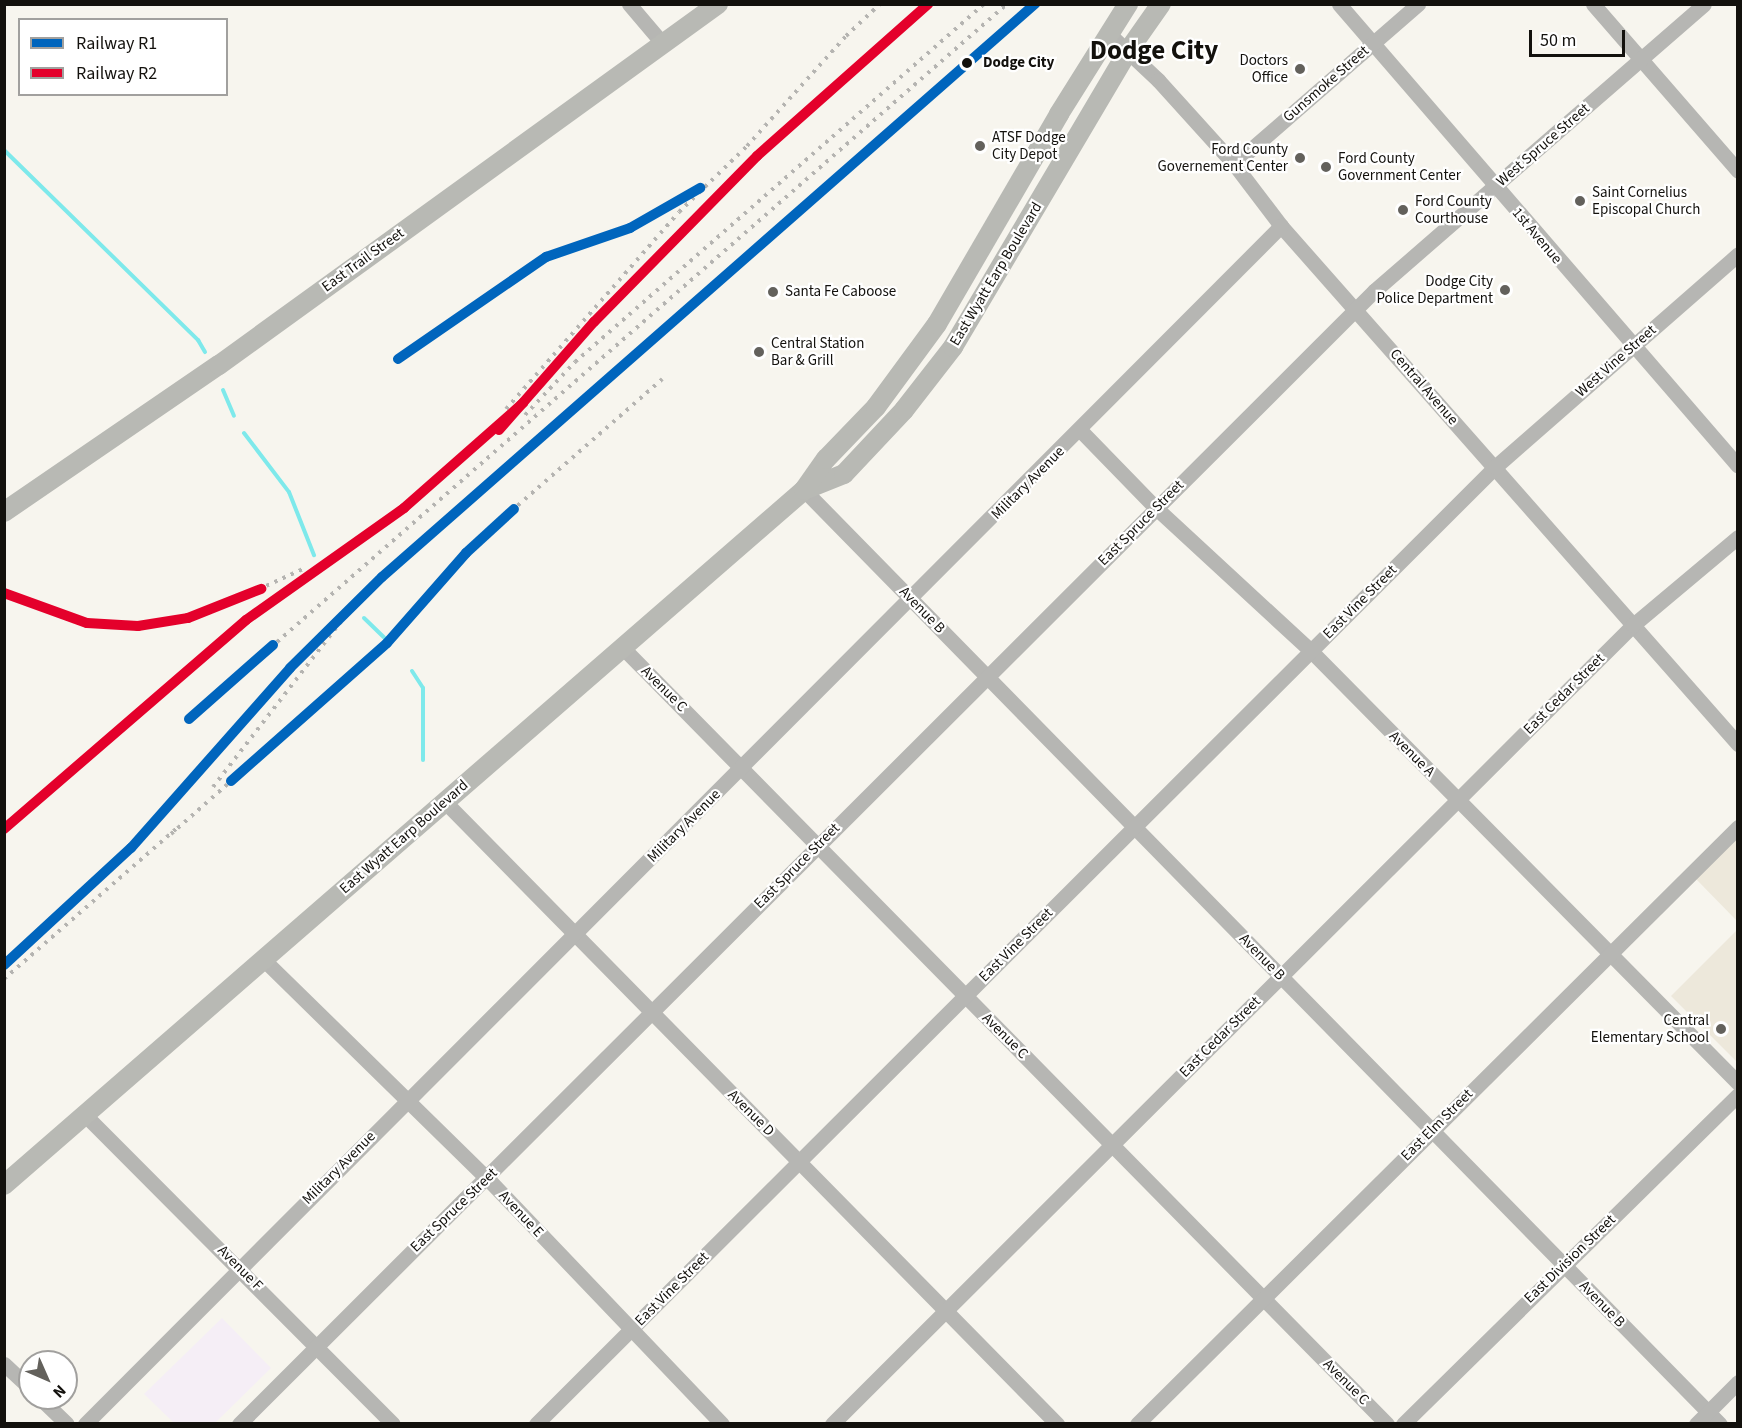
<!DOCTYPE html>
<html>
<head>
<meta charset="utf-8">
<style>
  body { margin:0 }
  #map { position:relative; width:1742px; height:1428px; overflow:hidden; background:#f7f5ee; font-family:"Source Sans 3",sans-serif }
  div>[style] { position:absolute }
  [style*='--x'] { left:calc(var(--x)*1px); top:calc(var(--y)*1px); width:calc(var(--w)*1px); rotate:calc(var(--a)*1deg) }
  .industrial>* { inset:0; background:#f5eef6 }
  .built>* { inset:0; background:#ede8db }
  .stream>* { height:4px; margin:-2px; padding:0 2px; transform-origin:2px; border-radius:2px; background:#7ee9eb }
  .minor>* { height:15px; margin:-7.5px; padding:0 7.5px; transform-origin:7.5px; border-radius:7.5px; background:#b6b6b3 }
  .major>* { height:20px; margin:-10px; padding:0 10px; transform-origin:10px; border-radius:10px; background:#b8b9b4 }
  .rail>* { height:4px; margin-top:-2px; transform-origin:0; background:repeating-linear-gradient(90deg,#b5b4b1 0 3px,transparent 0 9px) }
  .rail-1>* { height:10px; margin:-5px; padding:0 5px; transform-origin:5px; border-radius:5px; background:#0065bd }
  .rail-2>* { height:10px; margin:-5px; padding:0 5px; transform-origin:5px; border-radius:5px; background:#e4002b }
  .dots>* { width:16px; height:16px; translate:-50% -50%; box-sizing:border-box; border:3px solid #fff; border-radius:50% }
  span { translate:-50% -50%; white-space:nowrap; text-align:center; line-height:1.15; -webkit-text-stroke:4.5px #fff; paint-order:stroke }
  .poi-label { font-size:15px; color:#13110d }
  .right { translate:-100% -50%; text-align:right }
  .left { translate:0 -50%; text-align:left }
  .stop-label { font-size:15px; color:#13110d; font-weight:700 }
  .street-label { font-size:15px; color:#13110d }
  .town-label { font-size:27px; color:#13110d; font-weight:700 }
  .frame { position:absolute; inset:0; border:6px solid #13110d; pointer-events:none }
  .legend { position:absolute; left:18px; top:18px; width:210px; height:78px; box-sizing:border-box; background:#fff; border:2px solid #a1a09e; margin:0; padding:8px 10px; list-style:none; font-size:18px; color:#13110d }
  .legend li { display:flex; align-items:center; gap:12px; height:30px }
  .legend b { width:30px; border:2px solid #a1a09e }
  .north { position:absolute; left:18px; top:1350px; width:60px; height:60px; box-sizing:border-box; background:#fff; border:2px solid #a1a09e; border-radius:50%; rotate:135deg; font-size:16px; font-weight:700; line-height:24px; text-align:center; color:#13110d }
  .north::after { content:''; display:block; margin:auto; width:21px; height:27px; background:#63615c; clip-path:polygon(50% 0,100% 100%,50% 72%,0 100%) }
  .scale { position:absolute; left:1529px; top:30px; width:96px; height:27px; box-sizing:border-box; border:3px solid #13110d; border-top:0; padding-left:8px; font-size:18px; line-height:21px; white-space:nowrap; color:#13110d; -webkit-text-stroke:4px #fff; paint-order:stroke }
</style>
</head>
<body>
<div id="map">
  <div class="industrial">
    <i style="clip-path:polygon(222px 1318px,271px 1368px,215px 1423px,174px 1423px,144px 1394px)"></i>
  </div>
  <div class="built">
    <i style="clip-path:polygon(1737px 835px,1737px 921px,1695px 878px)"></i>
    <i style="clip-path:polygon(1737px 930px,1737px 1062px,1671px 996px)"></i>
  </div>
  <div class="stream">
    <i style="--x:4;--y:150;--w:272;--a:44.4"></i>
    <i style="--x:198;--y:340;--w:14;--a:60"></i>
    <i style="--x:223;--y:390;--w:28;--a:67"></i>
    <i style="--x:244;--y:433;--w:74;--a:52.7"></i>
    <i style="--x:289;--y:492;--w:68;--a:68.4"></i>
    <i style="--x:364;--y:618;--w:28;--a:44"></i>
    <i style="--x:412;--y:671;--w:20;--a:57"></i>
    <i style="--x:423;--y:688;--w:72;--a:90"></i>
  </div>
  <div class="minor">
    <i style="--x:629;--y:4;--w:52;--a:49.6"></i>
    <i style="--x:1339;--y:4;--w:610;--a:49.18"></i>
    <i style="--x:1593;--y:4;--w:221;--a:49"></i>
    <i style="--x:1108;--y:33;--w:69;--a:43.2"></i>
    <i style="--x:1158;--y:80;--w:113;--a:47.9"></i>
    <i style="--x:1234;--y:164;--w:78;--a:52.8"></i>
    <i style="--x:1281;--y:226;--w:691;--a:48.58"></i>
    <i style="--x:1234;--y:164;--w:244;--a:-41"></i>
    <i style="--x:1081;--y:431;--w:107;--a:45.8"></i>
    <i style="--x:1156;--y:508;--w:211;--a:42.7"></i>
    <i style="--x:1311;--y:651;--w:607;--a:45.33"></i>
    <i style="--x:804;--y:490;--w:1308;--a:45.56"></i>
    <i style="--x:623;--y:648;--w:1089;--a:45.45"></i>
    <i style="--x:445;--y:802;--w:873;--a:45.46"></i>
    <i style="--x:264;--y:960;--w:312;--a:44.4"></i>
    <i style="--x:487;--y:1178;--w:340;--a:46.3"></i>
    <i style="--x:85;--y:1115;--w:436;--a:45.1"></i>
    <i style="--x:4;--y:1364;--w:35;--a:43"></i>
    <i style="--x:40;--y:1398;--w:37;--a:44"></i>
    <i style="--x:85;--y:1424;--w:1693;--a:-45.05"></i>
    <i style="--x:239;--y:1424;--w:1604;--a:-44.95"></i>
    <i style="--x:1374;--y:291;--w:437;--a:-41"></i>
    <i style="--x:536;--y:1424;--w:1355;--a:-44.94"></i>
    <i style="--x:1495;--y:467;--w:323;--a:-41.2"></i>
    <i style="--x:832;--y:1424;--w:1131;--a:-44.93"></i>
    <i style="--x:1633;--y:625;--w:137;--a:-40"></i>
    <i style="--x:1137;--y:1424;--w:847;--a:-44.81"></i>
    <i style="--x:1403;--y:1424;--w:470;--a:-44.5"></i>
    <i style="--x:1696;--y:1424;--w:59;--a:-45"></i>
  </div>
  <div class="major">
    <i style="--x:804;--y:490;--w:43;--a:-21.8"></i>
    <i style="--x:844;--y:474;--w:88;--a:-46.8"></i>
    <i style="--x:904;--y:410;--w:80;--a:-52.1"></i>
    <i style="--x:953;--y:347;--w:344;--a:-59.4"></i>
    <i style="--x:1128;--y:51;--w:57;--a:-54.9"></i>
    <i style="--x:4;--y:512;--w:260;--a:-34.4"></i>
    <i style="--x:219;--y:365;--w:616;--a:-35.88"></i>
    <i style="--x:4;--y:1185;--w:1060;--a:-40.98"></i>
    <i style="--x:804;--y:490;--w:38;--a:-55"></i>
    <i style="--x:826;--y:459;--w:72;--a:-46.1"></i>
    <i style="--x:876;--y:407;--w:103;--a:-53.7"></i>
    <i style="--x:937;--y:324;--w:243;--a:-59.8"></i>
    <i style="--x:1059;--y:114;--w:130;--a:-57.9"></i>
  </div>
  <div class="rail">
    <i style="--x:398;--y:359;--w:180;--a:-34.6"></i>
    <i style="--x:546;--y:257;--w:89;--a:-19"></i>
    <i style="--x:630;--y:228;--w:61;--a:-27.4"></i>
    <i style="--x:506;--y:409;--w:262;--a:-48.7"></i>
    <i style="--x:679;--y:212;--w:95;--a:-44.1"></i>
    <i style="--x:747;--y:146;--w:148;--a:-48"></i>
    <i style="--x:846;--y:36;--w:47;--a:-43.3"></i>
    <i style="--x:518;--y:409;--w:116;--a:-48.9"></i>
    <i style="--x:594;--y:322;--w:233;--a:-45.5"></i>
    <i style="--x:757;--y:156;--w:229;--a:-41.6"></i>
    <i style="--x:525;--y:415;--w:73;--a:-46.7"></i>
    <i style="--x:575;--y:362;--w:544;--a:-41.2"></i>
    <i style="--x:4;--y:593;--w:88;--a:19.9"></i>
    <i style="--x:87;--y:623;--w:51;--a:3.4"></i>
    <i style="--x:138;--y:626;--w:72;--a:-11.2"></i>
    <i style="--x:209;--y:612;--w:103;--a:-24.6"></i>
    <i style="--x:189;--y:719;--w:1086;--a:-41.16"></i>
    <i style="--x:213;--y:787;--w:206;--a:-52.3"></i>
    <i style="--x:339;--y:624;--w:64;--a:-47.5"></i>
    <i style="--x:4;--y:829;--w:320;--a:-40.8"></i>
    <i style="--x:246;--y:620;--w:194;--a:-35.3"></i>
    <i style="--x:404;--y:508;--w:159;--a:-41.4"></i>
    <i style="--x:171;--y:834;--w:271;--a:-41.4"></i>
    <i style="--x:374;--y:655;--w:163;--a:-47.5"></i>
    <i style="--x:484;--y:535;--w:237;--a:-41.2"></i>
    <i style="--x:4;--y:979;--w:230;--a:-41.1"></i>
  </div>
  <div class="rail-1">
    <i style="--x:398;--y:359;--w:180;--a:-34.6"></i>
    <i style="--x:546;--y:257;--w:89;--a:-19"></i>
    <i style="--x:630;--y:228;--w:81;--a:-29.7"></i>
    <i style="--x:189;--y:719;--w:112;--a:-41.4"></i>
    <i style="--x:231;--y:781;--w:208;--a:-41.5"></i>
    <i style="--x:387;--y:643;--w:120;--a:-48.7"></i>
    <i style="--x:466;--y:553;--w:65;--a:-42.5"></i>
    <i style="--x:4;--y:965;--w:173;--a:-42.7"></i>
    <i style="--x:131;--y:848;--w:240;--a:-48.5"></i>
    <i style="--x:290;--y:668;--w:129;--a:-44.7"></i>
    <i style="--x:382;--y:577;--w:869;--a:-41.27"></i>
  </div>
  <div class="rail-2">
    <i style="--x:499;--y:430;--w:144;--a:-48.7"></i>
    <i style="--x:594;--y:322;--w:233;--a:-45.5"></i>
    <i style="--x:757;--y:156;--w:229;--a:-41.6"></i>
    <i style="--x:4;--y:593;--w:88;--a:19.9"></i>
    <i style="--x:87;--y:623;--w:51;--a:3.4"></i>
    <i style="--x:138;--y:626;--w:51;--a:-9.1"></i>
    <i style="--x:188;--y:618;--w:79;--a:-21.7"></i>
    <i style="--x:4;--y:829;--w:320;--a:-40.8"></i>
    <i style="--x:246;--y:620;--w:194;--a:-35.3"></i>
    <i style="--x:404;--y:508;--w:159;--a:-41.4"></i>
  </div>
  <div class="dots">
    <i style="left:967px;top:63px;background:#13110d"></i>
    <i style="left:1300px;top:69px;background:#63615c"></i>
    <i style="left:980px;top:146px;background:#63615c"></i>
    <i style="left:1300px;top:158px;background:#63615c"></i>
    <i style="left:1326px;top:167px;background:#63615c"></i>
    <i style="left:1580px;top:201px;background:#63615c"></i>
    <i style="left:1403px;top:210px;background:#63615c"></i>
    <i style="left:1505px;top:290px;background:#63615c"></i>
    <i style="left:773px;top:292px;background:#63615c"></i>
    <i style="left:759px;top:352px;background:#63615c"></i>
    <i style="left:1721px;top:1029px;background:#63615c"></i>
  </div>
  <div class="poi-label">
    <span class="right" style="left:1288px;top:69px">Doctors<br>Office</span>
    <span class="left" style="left:992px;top:146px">ATSF Dodge<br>City Depot</span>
    <span class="right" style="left:1288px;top:158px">Ford County<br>Governement Center</span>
    <span class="left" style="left:1338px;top:167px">Ford County<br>Government Center</span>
    <span class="left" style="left:1592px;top:201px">Saint Cornelius<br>Episcopal Church</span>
    <span class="left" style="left:1415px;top:210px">Ford County<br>Courthouse</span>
    <span class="right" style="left:1493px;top:290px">Dodge City<br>Police Department</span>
    <span class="left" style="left:785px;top:292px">Santa Fe Caboose</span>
    <span class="left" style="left:771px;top:352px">Central Station<br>Bar &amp; Grill</span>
    <span class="right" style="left:1709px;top:1029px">Central<br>Elementary School</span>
  </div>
  <div class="stop-label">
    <span class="left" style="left:983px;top:63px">Dodge City</span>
  </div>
  <div class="street-label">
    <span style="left:1326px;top:84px;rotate:-41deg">Gunsmoke Street</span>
    <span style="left:1543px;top:145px;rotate:-41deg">West Spruce Street</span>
    <span style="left:1537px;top:236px;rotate:50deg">1st Avenue</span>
    <span style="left:363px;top:260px;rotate:-36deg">East Trail Street</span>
    <span style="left:996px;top:274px;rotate:-59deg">East Wyatt Earp Boulevard</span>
    <span style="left:1616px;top:361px;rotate:-41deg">West Vine Street</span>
    <span style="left:1424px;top:387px;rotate:49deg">Central Avenue</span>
    <span style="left:1028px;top:483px;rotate:-45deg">Military Avenue</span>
    <span style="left:1141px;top:523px;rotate:-45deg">East Spruce Street</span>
    <span style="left:1360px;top:602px;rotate:-45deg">East Vine Street</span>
    <span style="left:922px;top:610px;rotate:46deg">Avenue B</span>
    <span style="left:664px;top:689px;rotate:45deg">Avenue C</span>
    <span style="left:1564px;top:694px;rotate:-45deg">East Cedar Street</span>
    <span style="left:1412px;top:754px;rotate:45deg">Avenue A</span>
    <span style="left:684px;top:826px;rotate:-45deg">Military Avenue</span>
    <span style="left:404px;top:837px;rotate:-41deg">East Wyatt Earp Boulevard</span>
    <span style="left:797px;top:866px;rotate:-45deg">East Spruce Street</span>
    <span style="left:1016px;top:945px;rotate:-45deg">East Vine Street</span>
    <span style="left:1262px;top:957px;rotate:46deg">Avenue B</span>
    <span style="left:1005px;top:1036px;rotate:45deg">Avenue C</span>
    <span style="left:1220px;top:1037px;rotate:-45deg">East Cedar Street</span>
    <span style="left:751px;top:1113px;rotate:45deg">Avenue D</span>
    <span style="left:1437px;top:1125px;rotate:-45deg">East Elm Street</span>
    <span style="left:339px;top:1168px;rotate:-45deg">Military Avenue</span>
    <span style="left:454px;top:1210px;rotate:-44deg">East Spruce Street</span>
    <span style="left:521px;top:1214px;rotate:47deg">Avenue E</span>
    <span style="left:1570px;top:1259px;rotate:-44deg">East Division Street</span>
    <span style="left:240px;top:1268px;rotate:45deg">Avenue F</span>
    <span style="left:672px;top:1289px;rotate:-45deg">East Vine Street</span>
    <span style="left:1602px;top:1304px;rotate:46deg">Avenue B</span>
    <span style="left:1346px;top:1382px;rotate:45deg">Avenue C</span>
  </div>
  <div class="town-label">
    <span style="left:1154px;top:51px">Dodge City</span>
  </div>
  <div class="frame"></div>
  <ul class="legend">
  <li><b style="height:8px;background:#0065bd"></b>Railway R1</li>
  <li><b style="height:8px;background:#e4002b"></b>Railway R2</li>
  </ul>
  <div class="north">N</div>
  <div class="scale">50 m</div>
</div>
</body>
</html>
